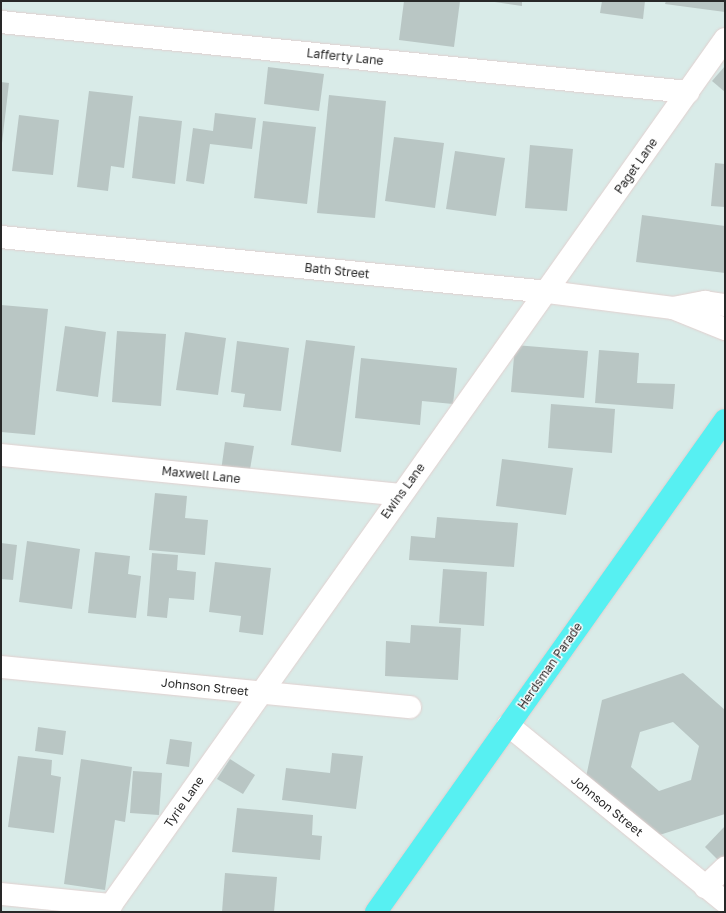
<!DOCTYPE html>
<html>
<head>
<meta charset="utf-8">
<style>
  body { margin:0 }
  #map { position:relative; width:726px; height:913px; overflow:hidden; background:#d9ebe8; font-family:"Golos Text",sans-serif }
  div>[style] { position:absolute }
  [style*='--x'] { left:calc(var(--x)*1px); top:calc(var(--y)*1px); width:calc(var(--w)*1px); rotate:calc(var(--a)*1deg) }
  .building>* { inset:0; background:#b9c6c4 }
  .roads { filter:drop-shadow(0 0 1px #e2d0cf) drop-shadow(0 0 1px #e2d0cf) }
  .minor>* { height:22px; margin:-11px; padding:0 11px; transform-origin:11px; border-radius:11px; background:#fff }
  .major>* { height:22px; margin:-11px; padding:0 11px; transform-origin:11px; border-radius:11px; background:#57f0f2 }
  span { translate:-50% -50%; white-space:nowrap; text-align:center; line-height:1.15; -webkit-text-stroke:3px #fff; paint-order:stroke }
  .street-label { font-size:12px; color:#282828 }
  .frame { position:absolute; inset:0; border:2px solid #282828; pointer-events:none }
</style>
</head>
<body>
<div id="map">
  <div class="building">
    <i style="clip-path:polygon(404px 1px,460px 1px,454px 47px,399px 40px)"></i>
    <i style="clip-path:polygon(488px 1px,522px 1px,522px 6px)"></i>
    <i style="clip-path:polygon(602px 1px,645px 1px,643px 19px,600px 13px)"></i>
    <i style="clip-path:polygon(666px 1px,725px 1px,725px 12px,665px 4px)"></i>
    <i style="clip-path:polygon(725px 66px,725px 92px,712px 81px)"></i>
    <i style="clip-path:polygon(268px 67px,324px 74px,319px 111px,264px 104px)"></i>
    <i style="clip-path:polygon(1px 82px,9px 83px,2px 143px,1px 143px)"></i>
    <i style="clip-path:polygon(89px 91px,133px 96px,124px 168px,111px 166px,108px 191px,77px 187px)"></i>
    <i style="clip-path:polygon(329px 95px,386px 101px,375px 218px,317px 213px)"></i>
    <i style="clip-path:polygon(215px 113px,256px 118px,252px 149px,210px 144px,204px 184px,186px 181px,193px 128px,213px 131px)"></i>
    <i style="clip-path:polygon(19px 115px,59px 120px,53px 175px,12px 171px)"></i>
    <i style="clip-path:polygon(139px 116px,182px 121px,175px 184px,132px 178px)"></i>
    <i style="clip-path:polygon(263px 121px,316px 127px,307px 204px,254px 198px)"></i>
    <i style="clip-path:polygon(394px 137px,444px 143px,435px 208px,385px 201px)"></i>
    <i style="clip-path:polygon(530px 145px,573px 149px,567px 211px,525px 208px)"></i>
    <i style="clip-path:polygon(455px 151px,505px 158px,496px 216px,446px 209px)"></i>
    <i style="clip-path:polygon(715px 163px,725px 164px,725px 207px,711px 206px)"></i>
    <i style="clip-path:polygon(642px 215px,725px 226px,725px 273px,636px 262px)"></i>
    <i style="clip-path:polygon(1px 305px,48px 309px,35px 435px,1px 432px)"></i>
    <i style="clip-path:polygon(65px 326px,106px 332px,98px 397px,56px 391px)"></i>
    <i style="clip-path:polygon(117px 331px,166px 334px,161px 406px,112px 402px)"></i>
    <i style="clip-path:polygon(185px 332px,226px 338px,218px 395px,176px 390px)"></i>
    <i style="clip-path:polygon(306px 340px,355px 346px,341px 452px,291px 445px)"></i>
    <i style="clip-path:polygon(237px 341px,289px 348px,281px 411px,243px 407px,245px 394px,231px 392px)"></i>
    <i style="clip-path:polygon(515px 345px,588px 351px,584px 398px,511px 392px)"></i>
    <i style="clip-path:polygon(599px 350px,639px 353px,637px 383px,675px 384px,673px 409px,595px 403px)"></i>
    <i style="clip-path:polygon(361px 358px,457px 368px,453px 404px,422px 401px,420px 425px,355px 418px)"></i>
    <i style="clip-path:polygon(551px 404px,615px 409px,612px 453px,548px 448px)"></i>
    <i style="clip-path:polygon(225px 442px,254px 446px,249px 475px,221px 471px)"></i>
    <i style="clip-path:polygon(502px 459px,573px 468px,566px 515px,496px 506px)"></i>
    <i style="clip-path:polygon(155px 493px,187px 496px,185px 518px,208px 520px,205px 555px,149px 550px)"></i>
    <i style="clip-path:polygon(437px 517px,518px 523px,514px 567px,409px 560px,411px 536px,435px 538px)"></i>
    <i style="clip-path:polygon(27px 541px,80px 549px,72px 609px,19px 602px)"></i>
    <i style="clip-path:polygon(1px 543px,17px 545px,13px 580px,1px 579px)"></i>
    <i style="clip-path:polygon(95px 552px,130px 556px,128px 574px,141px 576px,136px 618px,88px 613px)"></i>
    <i style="clip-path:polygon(152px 553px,178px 555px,177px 570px,196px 572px,194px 600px,169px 598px,167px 618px,147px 616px)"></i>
    <i style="clip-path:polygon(215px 562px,271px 568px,263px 635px,239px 632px,241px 616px,209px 612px)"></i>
    <i style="clip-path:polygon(443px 569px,487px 572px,484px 626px,439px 623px)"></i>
    <i style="clip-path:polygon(411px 625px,461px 628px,458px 680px,385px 676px,386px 641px,410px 643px)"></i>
    <i style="clip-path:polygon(evenodd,683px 673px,725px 710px,725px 814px,647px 839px,585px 782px,602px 700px,683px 673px,673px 722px,699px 746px,691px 780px,659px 791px,631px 767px,640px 732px,673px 722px)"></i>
    <i style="clip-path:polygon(38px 727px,66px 731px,63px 755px,35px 751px)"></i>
    <i style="clip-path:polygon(170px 739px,192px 742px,189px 767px,166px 764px)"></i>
    <i style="clip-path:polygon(332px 753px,363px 756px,356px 809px,282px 800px,286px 768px,330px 773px)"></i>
    <i style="clip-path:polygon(18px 756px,52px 760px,51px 775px,61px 777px,54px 833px,8px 827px)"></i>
    <i style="clip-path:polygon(81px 759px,132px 767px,125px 822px,115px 820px,105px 890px,64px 884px)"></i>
    <i style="clip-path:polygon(230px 759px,255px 775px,243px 794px,217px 779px)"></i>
    <i style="clip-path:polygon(133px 771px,162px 773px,159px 815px,130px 813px)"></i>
    <i style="clip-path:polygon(237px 808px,313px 815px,312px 835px,322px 836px,320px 860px,232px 852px)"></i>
    <i style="clip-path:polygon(725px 826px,725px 857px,720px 862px,705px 847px)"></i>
    <i style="clip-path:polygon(225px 873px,277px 877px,274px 912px,222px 912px)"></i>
  </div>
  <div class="roads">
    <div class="minor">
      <i style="--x:1;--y:22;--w:691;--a:5.82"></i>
      <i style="--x:1;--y:237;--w:550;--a:5.74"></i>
      <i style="--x:548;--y:292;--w:126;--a:7.3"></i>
      <i style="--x:673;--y:308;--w:56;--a:22"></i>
      <i style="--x:673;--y:308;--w:33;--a:-11"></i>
      <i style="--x:705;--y:302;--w:20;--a:9"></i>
      <i style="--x:1;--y:455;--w:401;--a:5.7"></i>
      <i style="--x:1;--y:667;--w:411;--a:5.6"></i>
      <i style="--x:508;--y:725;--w:280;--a:39.2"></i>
      <i style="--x:705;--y:887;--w:28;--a:-44"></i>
      <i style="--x:1;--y:894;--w:111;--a:5.7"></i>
      <i style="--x:106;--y:912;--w:1070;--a:-54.66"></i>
    </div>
    <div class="major">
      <i style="--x:376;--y:912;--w:603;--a:-54.65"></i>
    </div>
  </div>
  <div class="street-label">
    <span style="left:345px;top:57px;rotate:6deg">Lafferty Lane</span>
    <span style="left:636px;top:166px;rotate:-55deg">Paget Lane</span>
    <span style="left:337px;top:271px;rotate:6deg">Bath Street</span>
    <span style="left:201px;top:475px;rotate:6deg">Maxwell Lane</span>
    <span style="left:403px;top:491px;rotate:-54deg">Ewins Lane</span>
    <span style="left:550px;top:666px;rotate:-55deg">Herdsman Parade</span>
    <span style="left:205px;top:687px;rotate:6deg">Johnson Street</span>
    <span style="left:184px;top:802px;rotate:-55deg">Tyrie Lane</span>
    <span style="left:607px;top:806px;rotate:39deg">Johnson Street</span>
  </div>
  <div class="frame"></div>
</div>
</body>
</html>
